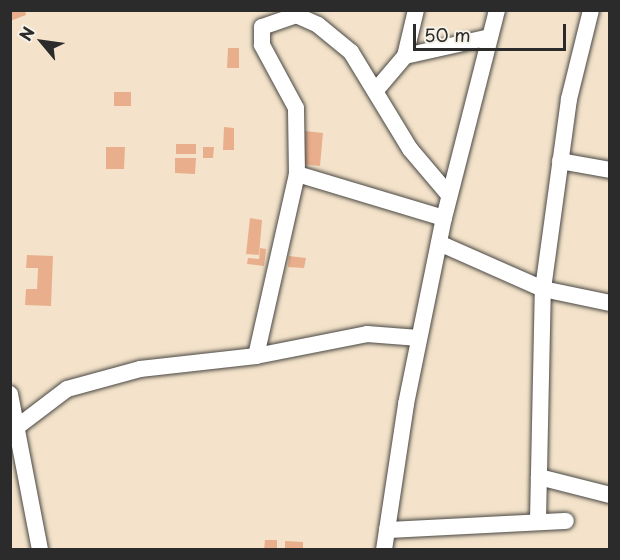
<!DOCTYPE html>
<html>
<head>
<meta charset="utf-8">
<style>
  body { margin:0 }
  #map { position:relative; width:620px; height:560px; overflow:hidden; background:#f4e3ca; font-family:"Playpen Sans",sans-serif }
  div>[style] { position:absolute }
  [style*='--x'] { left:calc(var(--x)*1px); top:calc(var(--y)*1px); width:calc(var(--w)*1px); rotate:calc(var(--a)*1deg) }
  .building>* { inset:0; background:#e9af8d }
  .roads { filter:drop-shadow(0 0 2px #494743) drop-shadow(0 0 2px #494743) }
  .minor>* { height:16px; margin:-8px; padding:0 8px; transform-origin:8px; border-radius:8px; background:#fff }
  span { translate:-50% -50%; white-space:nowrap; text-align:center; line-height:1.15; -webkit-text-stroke:5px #f7f3e8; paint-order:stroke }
  .frame { position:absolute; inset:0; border:12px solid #2b2b2b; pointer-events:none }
  .north { position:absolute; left:12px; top:12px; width:60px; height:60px; -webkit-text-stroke:4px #f7f3e8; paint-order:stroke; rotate:299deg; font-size:16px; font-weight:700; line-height:24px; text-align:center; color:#2b2b2b }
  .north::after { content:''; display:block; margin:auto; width:21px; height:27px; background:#2b2b2b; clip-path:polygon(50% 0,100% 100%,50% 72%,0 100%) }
  .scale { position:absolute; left:413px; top:24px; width:153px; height:27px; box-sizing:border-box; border:3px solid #2b2b2b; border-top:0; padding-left:8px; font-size:18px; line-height:21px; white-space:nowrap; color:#2b2b2b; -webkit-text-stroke:4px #f7f3e8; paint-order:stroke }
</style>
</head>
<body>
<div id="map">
  <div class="building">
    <i style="clip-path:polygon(10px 10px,25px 10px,26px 15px,10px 21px)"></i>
    <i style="clip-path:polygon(228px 48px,239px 48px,239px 68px,227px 68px)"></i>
    <i style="clip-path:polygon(114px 92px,131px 92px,131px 106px,114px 106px)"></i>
    <i style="clip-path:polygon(224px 127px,234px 128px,234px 150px,223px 150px)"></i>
    <i style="clip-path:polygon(305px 131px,323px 133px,320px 166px,302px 164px)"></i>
    <i style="clip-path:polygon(176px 144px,196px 144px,196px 154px,176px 154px)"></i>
    <i style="clip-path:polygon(106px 147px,125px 147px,124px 169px,106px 169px)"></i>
    <i style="clip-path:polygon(203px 147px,214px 147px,213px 158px,203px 158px)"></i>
    <i style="clip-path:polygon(175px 158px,196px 158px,195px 174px,175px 173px)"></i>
    <i style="clip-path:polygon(250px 218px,262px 220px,259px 255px,246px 254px)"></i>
    <i style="clip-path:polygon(260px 248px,266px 249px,264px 266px,247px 264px,248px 258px,259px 259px)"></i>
    <i style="clip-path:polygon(27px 255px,53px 256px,51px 306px,25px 305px,26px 289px,37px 289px,38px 268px,26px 268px)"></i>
    <i style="clip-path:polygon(289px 256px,306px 258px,304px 268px,288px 267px)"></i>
    <i style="clip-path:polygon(265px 540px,277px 540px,277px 550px,264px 550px)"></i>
    <i style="clip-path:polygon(285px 541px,303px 542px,303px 550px,285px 550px)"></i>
  </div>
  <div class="roads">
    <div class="minor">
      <i style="--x:405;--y:56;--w:87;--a:-12.6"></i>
      <i style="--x:377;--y:89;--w:43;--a:-49.7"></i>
      <i style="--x:405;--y:56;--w:47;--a:-76.6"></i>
      <i style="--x:560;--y:161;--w:51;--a:10.2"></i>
      <i style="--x:297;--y:174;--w:153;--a:16.7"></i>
      <i style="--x:439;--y:243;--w:114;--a:23.9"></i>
      <i style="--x:543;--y:289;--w:68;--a:11.8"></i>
      <i style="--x:256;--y:356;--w:187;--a:-77.3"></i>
      <i style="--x:297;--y:174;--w:66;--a:-90.9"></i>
      <i style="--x:296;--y:108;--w:72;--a:-118.4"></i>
      <i style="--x:262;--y:45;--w:18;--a:-90"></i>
      <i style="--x:262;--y:27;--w:36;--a:-19"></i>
      <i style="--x:296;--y:15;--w:24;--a:24"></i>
      <i style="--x:318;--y:25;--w:43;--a:39.3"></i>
      <i style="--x:351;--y:52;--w:114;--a:58.7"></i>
      <i style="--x:410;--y:149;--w:60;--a:49.7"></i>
      <i style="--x:10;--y:394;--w:159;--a:79.1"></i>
      <i style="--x:17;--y:427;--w:63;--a:-37.2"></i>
      <i style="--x:67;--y:389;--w:76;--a:-15.3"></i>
      <i style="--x:140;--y:369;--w:117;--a:-6.4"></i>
      <i style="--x:256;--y:356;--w:113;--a:-11.2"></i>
      <i style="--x:367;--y:334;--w:52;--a:4.4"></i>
      <i style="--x:539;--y:477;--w:73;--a:14.2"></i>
      <i style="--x:538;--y:520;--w:231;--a:-88.8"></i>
      <i style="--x:543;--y:289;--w:192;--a:-82.2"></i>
      <i style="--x:569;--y:99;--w:92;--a:-76.1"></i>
      <i style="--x:387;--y:530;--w:179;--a:-2.9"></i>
      <i style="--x:384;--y:550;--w:148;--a:-81.4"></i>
      <i style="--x:406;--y:404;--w:190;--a:-78.5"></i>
      <i style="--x:444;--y:218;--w:215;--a:-75.7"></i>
    </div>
  </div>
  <div class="frame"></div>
  <div class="north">N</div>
  <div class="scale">50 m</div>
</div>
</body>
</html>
